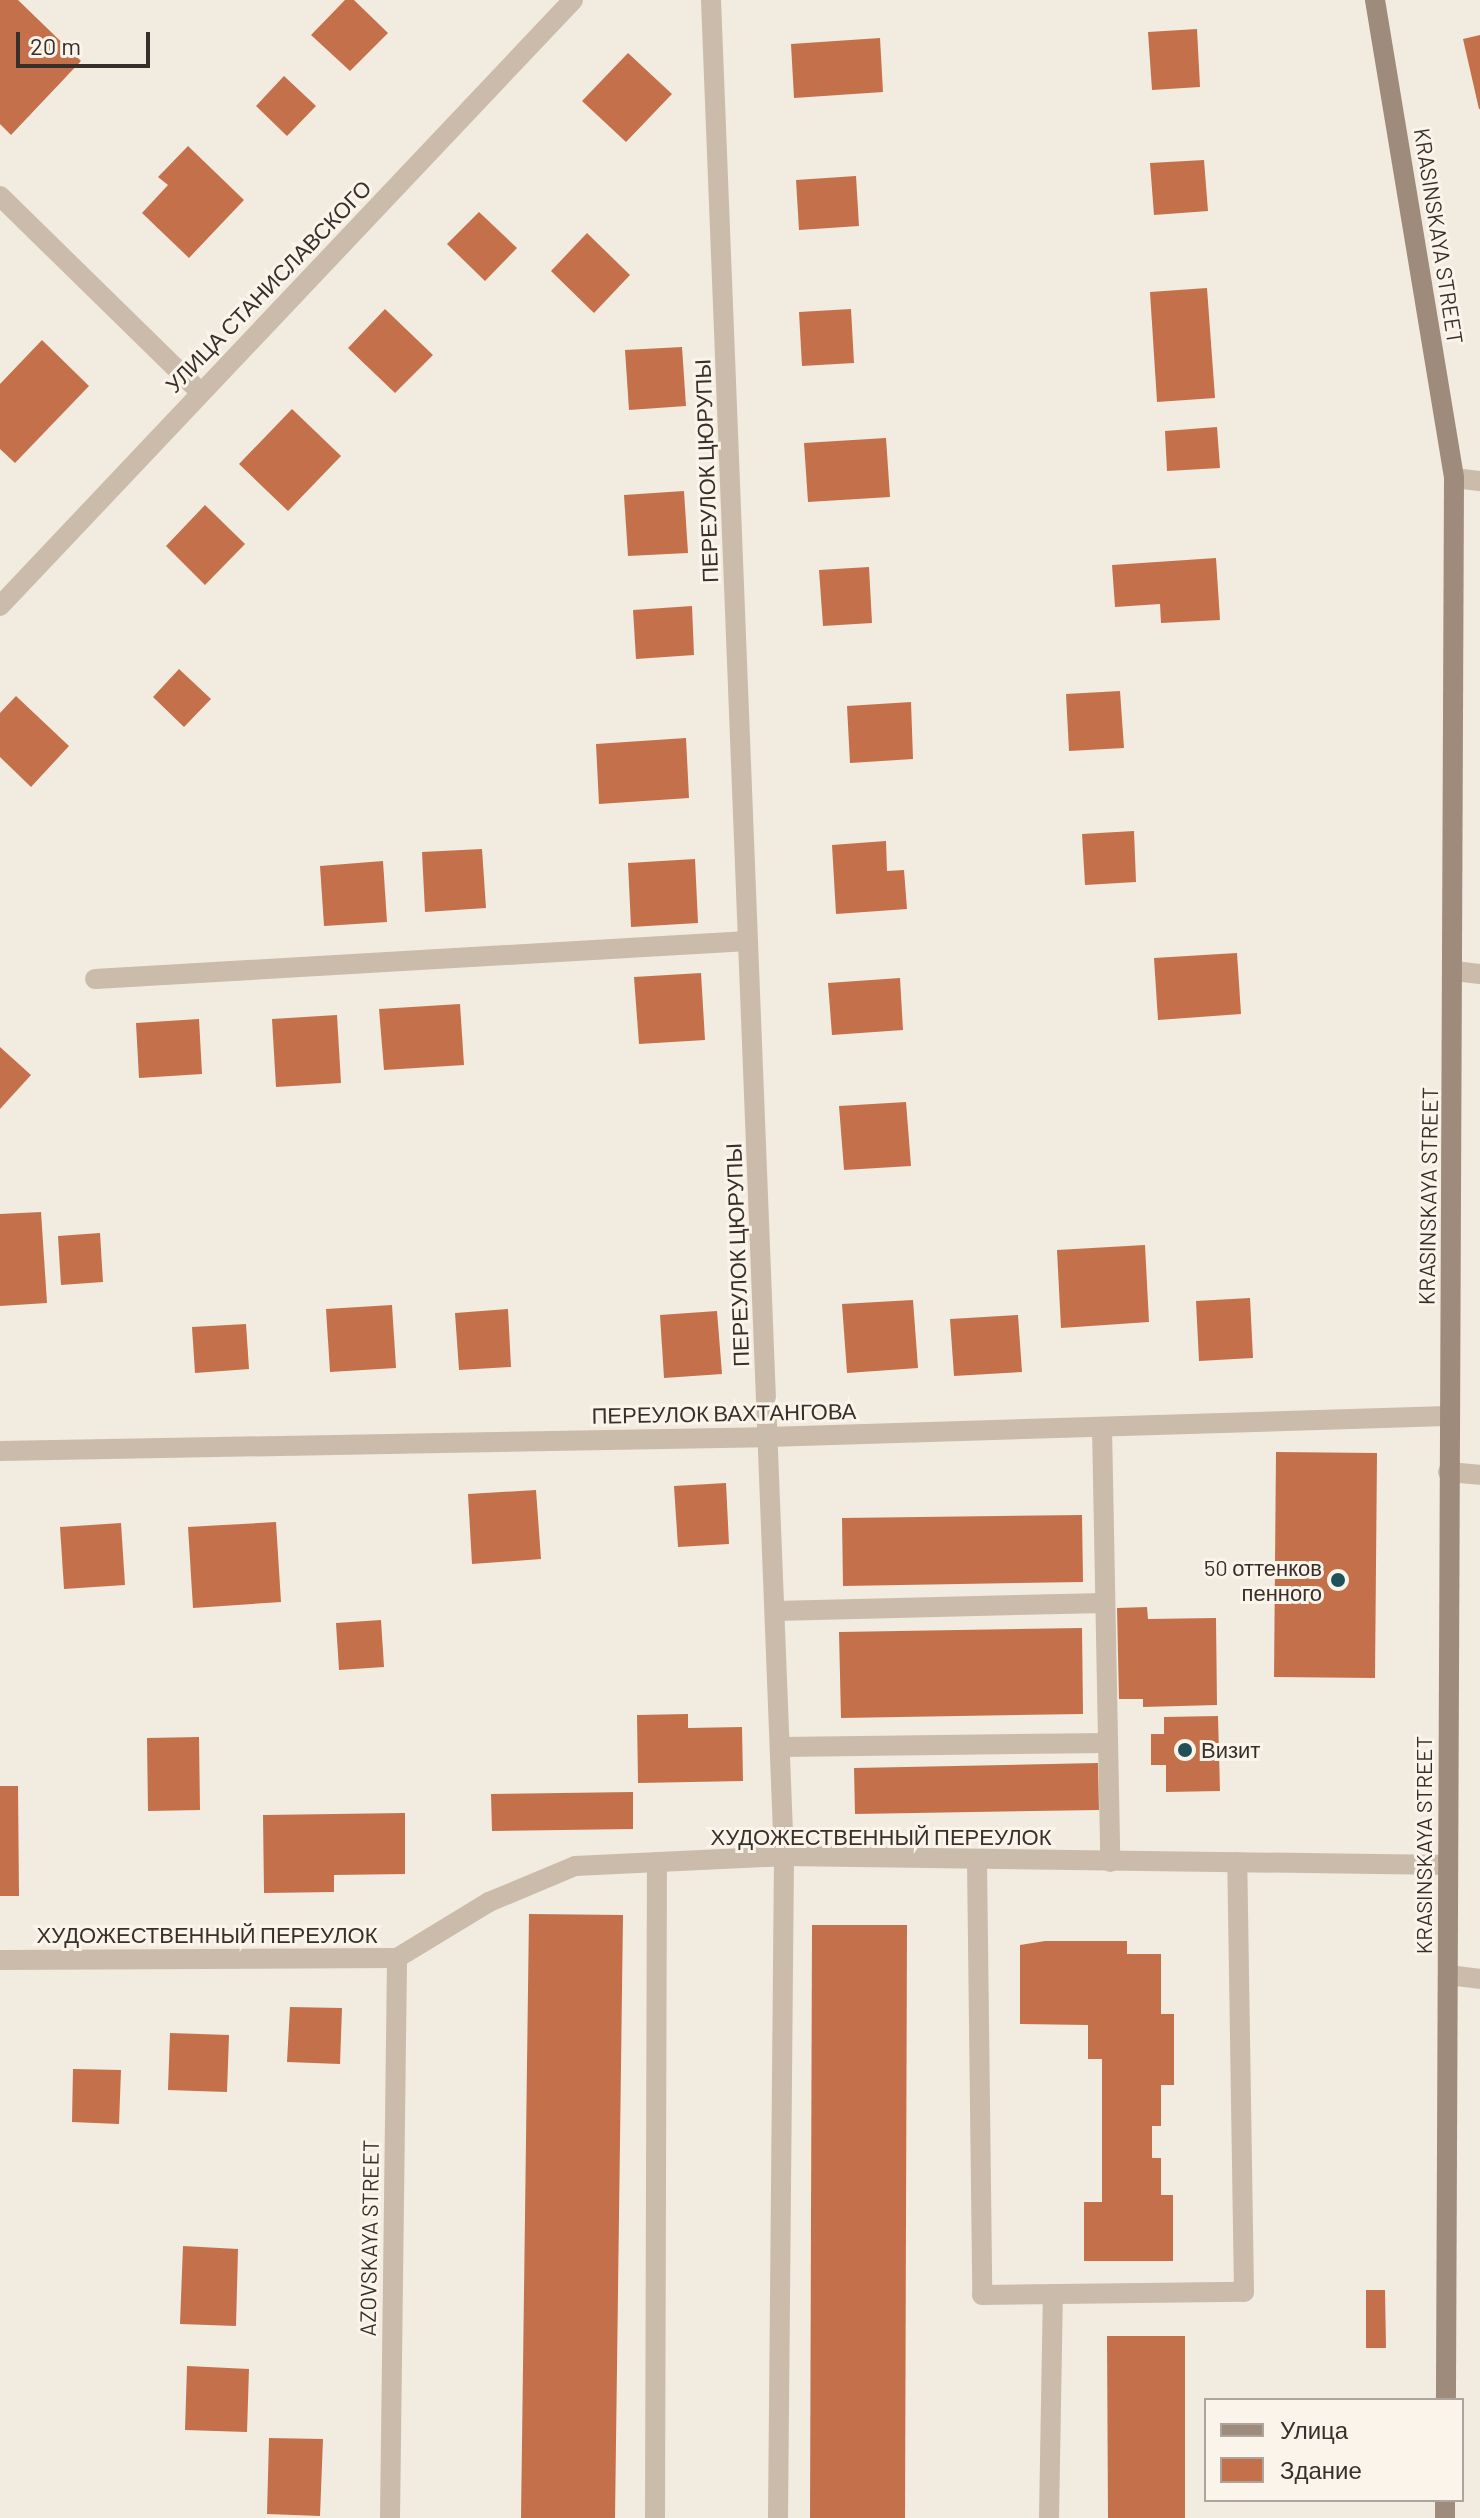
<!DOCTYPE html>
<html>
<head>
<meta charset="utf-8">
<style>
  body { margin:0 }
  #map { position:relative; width:1480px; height:2518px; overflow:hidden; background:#f2ebdf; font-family:Barlow,sans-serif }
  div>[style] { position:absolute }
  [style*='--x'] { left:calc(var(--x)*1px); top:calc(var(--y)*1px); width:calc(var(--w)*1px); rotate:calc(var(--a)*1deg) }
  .building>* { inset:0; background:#c4714b }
  .lane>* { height:20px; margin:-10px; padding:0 10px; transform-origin:10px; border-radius:10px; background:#cbbbaa }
  .street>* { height:20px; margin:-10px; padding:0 10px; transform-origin:10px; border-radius:10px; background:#cbbbaa }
  .secondary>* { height:20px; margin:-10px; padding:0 10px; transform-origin:10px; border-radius:10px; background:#9e8b7b }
  .dots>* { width:22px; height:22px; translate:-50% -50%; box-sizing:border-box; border:4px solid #faf4eb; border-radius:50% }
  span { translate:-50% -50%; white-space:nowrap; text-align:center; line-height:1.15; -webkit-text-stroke:6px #faf4eb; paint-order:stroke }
  .street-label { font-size:22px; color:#382f2a }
  .poi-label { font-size:22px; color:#382f2a }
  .right { translate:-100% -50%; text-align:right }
  .left { translate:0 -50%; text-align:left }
  .legend { position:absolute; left:1204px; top:2398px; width:260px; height:104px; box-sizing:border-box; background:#faf4eb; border:2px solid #aca59e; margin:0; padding:10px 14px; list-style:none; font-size:24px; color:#382f2a }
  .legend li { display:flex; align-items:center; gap:16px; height:40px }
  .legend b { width:40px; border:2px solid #aca59e }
  .scale { position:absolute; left:16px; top:32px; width:134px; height:36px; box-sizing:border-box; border:4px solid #382f2a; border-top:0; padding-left:10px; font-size:24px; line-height:28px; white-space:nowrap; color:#382f2a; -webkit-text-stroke:6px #faf4eb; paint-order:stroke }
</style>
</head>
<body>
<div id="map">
  <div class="building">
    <i style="clip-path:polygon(0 0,18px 0,81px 61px,11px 135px,0 124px)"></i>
    <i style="clip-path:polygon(345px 0,354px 0,388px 33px,350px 71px,311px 35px)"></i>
    <i style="clip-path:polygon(1197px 29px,1200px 87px,1152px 90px,1148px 32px)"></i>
    <i style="clip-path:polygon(1480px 35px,1480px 109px,1479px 109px,1463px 39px)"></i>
    <i style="clip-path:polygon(880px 38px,883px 92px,794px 98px,791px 44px)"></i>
    <i style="clip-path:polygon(628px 53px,672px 94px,626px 142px,582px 101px)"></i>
    <i style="clip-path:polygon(284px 76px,316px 106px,287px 136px,256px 106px)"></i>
    <i style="clip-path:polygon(188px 146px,244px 200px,189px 258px,142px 213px,168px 185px,158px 177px)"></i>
    <i style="clip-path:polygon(1204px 160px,1208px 211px,1154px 215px,1150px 163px)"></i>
    <i style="clip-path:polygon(856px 176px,859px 226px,799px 230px,796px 180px)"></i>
    <i style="clip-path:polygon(479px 212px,517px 248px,485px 281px,447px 244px)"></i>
    <i style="clip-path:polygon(587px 233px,630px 275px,594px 313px,551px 271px)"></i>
    <i style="clip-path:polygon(1207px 288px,1215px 398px,1157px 402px,1150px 292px)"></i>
    <i style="clip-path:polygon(385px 309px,433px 355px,395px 393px,348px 348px)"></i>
    <i style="clip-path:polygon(851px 309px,854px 363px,802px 366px,799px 312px)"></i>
    <i style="clip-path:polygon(42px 340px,89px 386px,15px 463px,0 449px,0 384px)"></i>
    <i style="clip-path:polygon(682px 347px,686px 406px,629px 410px,625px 350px)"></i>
    <i style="clip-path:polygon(292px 409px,341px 456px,288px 511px,239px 464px)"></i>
    <i style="clip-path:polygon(1217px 427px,1220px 468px,1167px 471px,1165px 431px)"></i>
    <i style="clip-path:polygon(886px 438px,890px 497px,808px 502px,804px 443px)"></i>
    <i style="clip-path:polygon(684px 491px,688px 553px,628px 556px,624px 495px)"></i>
    <i style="clip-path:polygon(205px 505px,245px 544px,205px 585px,166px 546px)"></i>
    <i style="clip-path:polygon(1216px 558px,1220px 620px,1161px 623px,1160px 604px,1115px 607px,1112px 565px)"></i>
    <i style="clip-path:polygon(869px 567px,872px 623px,823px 626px,819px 570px)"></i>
    <i style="clip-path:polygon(692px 606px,694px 655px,636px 659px,633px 610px)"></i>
    <i style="clip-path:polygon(179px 669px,211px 699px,184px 727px,153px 697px)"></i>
    <i style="clip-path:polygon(1120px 691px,1124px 748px,1069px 751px,1066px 694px)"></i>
    <i style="clip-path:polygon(16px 696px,69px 746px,31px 787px,0 757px,0 713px)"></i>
    <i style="clip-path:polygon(911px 702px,913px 759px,850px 763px,847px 706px)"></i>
    <i style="clip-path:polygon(686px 738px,689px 798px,599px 804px,596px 744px)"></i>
    <i style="clip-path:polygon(1134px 831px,1136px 882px,1085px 885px,1082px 834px)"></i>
    <i style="clip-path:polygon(886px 841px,887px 871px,904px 870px,907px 909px,836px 914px,832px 845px)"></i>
    <i style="clip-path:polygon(482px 849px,486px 908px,425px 912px,422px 852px)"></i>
    <i style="clip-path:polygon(695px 859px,698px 923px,631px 927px,628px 863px)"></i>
    <i style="clip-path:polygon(383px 861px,387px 922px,324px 926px,320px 866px)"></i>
    <i style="clip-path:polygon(1237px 953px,1241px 1014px,1158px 1020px,1154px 958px)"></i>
    <i style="clip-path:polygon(701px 973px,705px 1040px,639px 1044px,634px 977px)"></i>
    <i style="clip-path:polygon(900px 978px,903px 1030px,832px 1035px,828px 983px)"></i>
    <i style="clip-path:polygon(460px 1004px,464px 1065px,384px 1070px,379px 1009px)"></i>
    <i style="clip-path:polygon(337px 1015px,341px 1083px,276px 1087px,272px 1019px)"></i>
    <i style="clip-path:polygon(199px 1019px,202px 1074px,139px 1078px,136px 1023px)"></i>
    <i style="clip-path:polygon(0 1047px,31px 1075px,0 1109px)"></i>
    <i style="clip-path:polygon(906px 1102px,911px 1166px,844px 1170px,839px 1106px)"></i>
    <i style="clip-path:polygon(41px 1212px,47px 1303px,0 1306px,0 1214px)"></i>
    <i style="clip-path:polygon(100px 1233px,103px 1282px,61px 1285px,58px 1236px)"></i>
    <i style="clip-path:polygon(1145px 1245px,1149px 1322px,1061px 1328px,1057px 1250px)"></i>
    <i style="clip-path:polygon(1250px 1298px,1253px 1358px,1199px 1361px,1196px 1301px)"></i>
    <i style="clip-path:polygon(913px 1300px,918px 1368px,847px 1373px,842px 1304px)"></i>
    <i style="clip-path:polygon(392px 1305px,396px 1368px,330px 1372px,326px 1309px)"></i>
    <i style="clip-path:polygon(508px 1309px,511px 1367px,459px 1370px,455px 1313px)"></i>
    <i style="clip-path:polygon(717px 1311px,722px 1374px,664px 1378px,660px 1315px)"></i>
    <i style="clip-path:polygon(1018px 1315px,1022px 1372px,954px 1376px,950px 1319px)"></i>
    <i style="clip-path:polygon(246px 1324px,249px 1369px,195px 1373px,192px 1327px)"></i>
    <i style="clip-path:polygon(1276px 1452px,1377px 1453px,1375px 1678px,1274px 1677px)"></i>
    <i style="clip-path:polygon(726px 1483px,729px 1544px,678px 1547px,674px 1486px)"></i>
    <i style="clip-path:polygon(536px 1490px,541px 1559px,472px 1564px,468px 1494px)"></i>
    <i style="clip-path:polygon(1082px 1515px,1083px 1582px,843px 1586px,842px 1518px)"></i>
    <i style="clip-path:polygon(276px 1522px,281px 1602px,193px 1608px,188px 1527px)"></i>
    <i style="clip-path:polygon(121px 1523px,125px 1585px,64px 1589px,60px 1527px)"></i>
    <i style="clip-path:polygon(1147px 1607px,1148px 1619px,1216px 1618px,1217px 1705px,1143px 1707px,1143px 1699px,1119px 1699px,1117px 1608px)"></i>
    <i style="clip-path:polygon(381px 1620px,384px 1667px,339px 1670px,336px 1623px)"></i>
    <i style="clip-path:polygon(1082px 1628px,1083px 1714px,841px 1718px,839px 1632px)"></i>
    <i style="clip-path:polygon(688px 1714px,688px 1728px,742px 1727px,743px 1781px,638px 1783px,637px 1715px)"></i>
    <i style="clip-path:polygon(1218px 1716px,1220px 1791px,1166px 1792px,1166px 1765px,1151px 1765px,1151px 1734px,1164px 1734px,1164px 1717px)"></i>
    <i style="clip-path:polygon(199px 1737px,200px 1810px,148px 1811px,147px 1738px)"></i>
    <i style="clip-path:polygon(1098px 1763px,1099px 1810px,855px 1814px,854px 1768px)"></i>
    <i style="clip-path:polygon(0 1786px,18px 1786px,19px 1896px,0 1896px)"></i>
    <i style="clip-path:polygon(633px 1792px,633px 1829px,492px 1831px,491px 1794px)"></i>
    <i style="clip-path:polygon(405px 1813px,405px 1874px,334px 1875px,334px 1892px,264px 1893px,263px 1815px)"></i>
    <i style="clip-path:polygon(529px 1914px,623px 1915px,615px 2518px,521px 2518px)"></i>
    <i style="clip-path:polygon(812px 1925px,907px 1925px,905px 2518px,810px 2518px)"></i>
    <i style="clip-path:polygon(1045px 1941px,1127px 1941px,1127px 1954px,1161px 1954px,1161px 2014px,1174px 2014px,1174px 2085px,1161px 2085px,1161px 2126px,1152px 2126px,1152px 2158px,1161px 2158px,1161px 2195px,1173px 2195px,1173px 2261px,1084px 2261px,1084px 2202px,1102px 2202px,1102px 2059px,1088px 2059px,1088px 2025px,1020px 2024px,1020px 1945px)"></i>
    <i style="clip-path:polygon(290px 2007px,342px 2008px,340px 2064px,287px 2062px)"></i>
    <i style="clip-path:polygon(170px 2033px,229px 2035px,227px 2092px,168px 2090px)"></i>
    <i style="clip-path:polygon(73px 2069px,121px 2070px,119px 2124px,72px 2122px)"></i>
    <i style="clip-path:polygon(183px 2246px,238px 2249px,236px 2326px,180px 2324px)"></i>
    <i style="clip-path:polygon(1366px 2290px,1385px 2290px,1386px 2348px,1366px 2348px)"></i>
    <i style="clip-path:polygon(1107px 2336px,1185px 2336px,1185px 2518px,1108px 2518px)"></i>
    <i style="clip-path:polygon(187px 2366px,249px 2369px,247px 2432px,185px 2430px)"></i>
    <i style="clip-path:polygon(269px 2438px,323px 2439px,320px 2516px,267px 2514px)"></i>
  </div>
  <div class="lane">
    <i style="--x:1102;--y:1427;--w:435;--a:88.9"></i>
    <i style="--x:775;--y:1611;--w:330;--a:-1.4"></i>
    <i style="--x:780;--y:1747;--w:328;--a:-0.7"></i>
    <i style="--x:977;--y:1860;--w:435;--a:89.3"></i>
    <i style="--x:982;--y:2295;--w:262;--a:-0.7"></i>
    <i style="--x:1244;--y:2292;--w:430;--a:-90.9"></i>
    <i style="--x:655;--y:2518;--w:656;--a:-89.83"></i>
    <i style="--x:778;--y:2518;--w:662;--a:-89.48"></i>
    <i style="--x:1049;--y:2518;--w:224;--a:-89"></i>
  </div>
  <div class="street">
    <i style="--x:711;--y:0;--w:1857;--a:87.75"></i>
    <i style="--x:0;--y:196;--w:280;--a:44.4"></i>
    <i style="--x:1454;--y:478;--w:26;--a:7"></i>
    <i style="--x:0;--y:606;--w:834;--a:-46.6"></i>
    <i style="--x:1455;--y:971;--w:25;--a:7"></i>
    <i style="--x:95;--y:979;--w:654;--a:-3.33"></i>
    <i style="--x:0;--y:1451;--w:768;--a:-1.04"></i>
    <i style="--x:768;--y:1437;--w:680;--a:-1.77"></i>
    <i style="--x:1448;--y:1472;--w:32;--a:5"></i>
    <i style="--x:0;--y:1960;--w:397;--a:-0.3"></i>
    <i style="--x:397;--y:1958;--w:108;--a:-31.3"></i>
    <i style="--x:489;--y:1902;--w:93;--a:-22.7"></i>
    <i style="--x:575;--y:1866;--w:209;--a:-2.7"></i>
    <i style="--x:784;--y:1856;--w:664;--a:0.78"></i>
    <i style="--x:1448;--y:1975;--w:32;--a:7"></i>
    <i style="--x:390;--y:2518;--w:560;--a:-89.28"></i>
  </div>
  <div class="secondary">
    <i style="--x:1375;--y:0;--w:484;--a:80.6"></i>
    <i style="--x:1454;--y:478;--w:1922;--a:90.24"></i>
    <i style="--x:1445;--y:2518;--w:18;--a:-90"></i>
  </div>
  <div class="dots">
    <i style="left:1338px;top:1580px;background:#1f515a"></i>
    <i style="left:1185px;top:1750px;background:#1f515a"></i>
  </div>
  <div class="street-label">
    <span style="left:1439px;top:236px;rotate:81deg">KRASINSKAYA STREET</span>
    <span style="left:268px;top:286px;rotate:-46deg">УЛИЦА СТАНИСЛАВСКОГО</span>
    <span style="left:706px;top:471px;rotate:-92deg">ПЕРЕУЛОК ЦЮРУПЫ</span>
    <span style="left:1428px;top:1196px;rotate:-89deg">KRASINSKAYA STREET</span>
    <span style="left:737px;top:1255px;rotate:-92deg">ПЕРЕУЛОК ЦЮРУПЫ</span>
    <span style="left:724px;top:1413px;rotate:-1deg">ПЕРЕУЛОК ВАХТАНГОВА</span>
    <span style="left:881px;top:1837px">ХУДОЖЕСТВЕННЫЙ ПЕРЕУЛОК</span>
    <span style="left:1424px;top:1845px;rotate:-90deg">KRASINSKAYA STREET</span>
    <span style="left:207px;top:1935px">ХУДОЖЕСТВЕННЫЙ ПЕРЕУЛОК</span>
    <span style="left:369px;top:2238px;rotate:-89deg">AZOVSKAYA STREET</span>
  </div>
  <div class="poi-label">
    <span class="right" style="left:1322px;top:1580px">50 оттенков<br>пенного</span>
    <span class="left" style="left:1201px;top:1750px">Визит</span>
  </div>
  <ul class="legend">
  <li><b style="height:10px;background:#9e8b7b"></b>Улица</li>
  <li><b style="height:22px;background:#c4714b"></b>Здание</li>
  </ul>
  <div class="scale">20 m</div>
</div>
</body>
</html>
